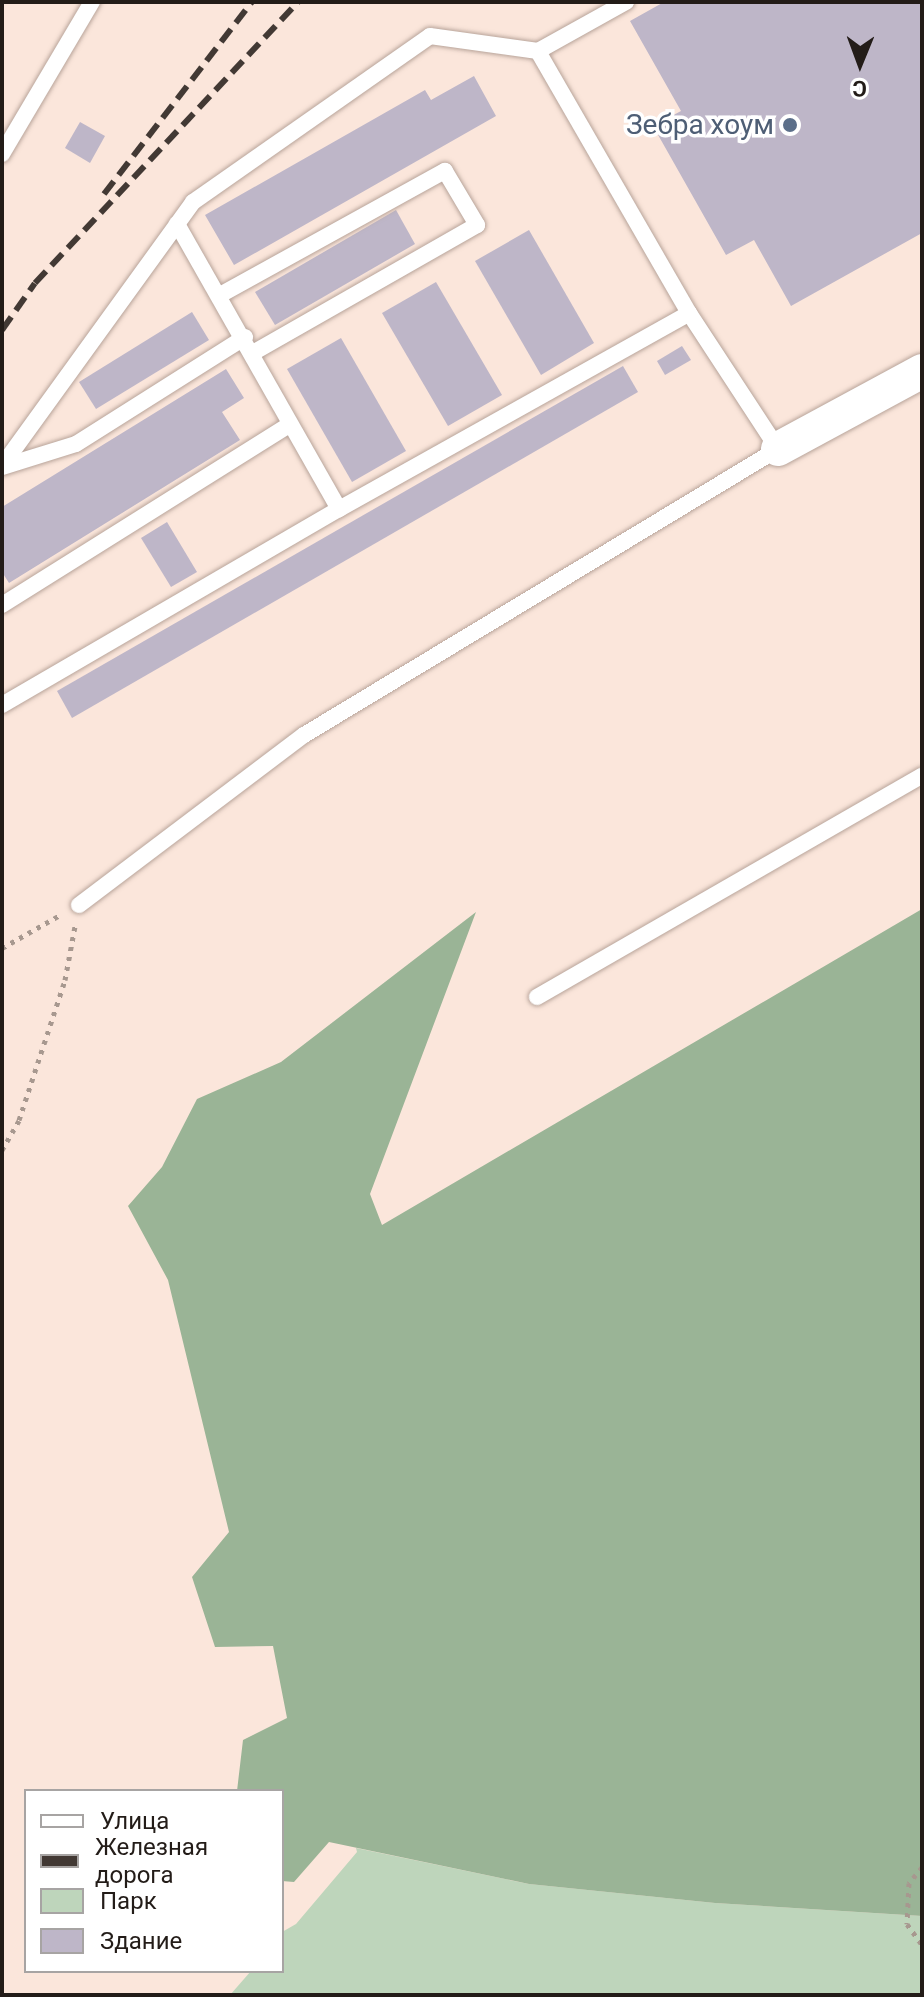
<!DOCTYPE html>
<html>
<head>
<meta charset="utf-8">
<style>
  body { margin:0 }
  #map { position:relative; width:924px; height:1997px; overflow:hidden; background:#fbe6db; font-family:Roboto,sans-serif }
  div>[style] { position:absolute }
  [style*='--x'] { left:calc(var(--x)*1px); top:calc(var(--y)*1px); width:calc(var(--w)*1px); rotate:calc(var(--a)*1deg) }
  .green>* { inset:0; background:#bed5bb }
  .forest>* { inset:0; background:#9ab496 }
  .building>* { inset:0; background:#beb6c8 }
  .path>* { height:5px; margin-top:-2.5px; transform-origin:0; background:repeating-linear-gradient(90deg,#a7988f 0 4px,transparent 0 10px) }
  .roads { filter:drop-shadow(0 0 2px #b8a49a) drop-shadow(0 0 2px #b8a49a) }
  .lane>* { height:16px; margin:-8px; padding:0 8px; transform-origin:8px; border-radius:8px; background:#fff }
  .street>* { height:34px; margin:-17px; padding:0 17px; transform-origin:17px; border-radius:17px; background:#fff }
  .rail>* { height:6px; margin-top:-3px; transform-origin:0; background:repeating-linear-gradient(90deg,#423934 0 16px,transparent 0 24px) }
  .dots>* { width:22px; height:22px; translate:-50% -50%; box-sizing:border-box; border:4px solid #fff; border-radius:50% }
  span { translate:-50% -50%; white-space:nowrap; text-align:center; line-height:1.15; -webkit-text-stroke:7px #fff; paint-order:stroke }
  .service-label { font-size:28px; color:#4e5e75 }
  .right { translate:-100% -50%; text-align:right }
  .frame { position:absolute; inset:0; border:4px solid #231c18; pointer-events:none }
  .legend { position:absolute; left:24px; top:1789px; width:260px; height:184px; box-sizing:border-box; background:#fff; border:2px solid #a7a4a3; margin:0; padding:10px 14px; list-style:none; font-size:24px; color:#231c18 }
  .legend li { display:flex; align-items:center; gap:16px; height:40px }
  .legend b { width:40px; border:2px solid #a7a4a3 }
  .north { position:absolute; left:820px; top:24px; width:80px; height:80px; -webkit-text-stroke:6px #fff; paint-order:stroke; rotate:181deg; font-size:22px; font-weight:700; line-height:32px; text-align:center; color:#231c18 }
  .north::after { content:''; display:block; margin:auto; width:28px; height:36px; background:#231c18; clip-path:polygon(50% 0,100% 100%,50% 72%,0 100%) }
</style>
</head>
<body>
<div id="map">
  <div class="green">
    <i style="clip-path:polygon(356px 1848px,529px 1884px,715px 1903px,922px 1916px,922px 1995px,230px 1995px,251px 1971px,282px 1971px,282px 1932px,296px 1924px,357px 1852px)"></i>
  </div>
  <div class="forest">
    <i style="clip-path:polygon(922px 909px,922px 1916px,715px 1903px,529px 1884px,329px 1842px,294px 1882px,282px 1881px,282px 1791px,237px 1791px,243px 1740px,287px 1718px,273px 1646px,215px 1647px,192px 1577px,229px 1532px,168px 1280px,128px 1206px,162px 1167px,197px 1099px,281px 1062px,476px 912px,370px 1194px,382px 1225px)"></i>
  </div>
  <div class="building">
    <i style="clip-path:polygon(664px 2px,922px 2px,922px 233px,791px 306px,754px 240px,726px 255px,653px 126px,681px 111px,630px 21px)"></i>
    <i style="clip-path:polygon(474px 76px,496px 116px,234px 265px,205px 215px,425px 90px,431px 100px)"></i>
    <i style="clip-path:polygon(80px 122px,105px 136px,90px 163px,65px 148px)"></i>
    <i style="clip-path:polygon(396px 210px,415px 244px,275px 325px,255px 292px)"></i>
    <i style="clip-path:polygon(529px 230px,594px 343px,541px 375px,475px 261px)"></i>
    <i style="clip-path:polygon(436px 282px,502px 395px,448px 426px,382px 313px)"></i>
    <i style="clip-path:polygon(192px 312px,209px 340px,96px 409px,79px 382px)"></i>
    <i style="clip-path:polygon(341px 338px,406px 451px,352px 482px,287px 369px)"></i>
    <i style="clip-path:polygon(682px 346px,691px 360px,665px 375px,657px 361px)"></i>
    <i style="clip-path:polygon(623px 366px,638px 392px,72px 718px,57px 691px)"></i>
    <i style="clip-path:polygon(226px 369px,244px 398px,222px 412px,240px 440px,9px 583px,2px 572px,2px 507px)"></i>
    <i style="clip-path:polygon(167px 522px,197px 572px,171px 587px,141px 538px)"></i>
  </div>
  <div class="path">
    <i style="--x:2;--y:948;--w:67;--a:-29.6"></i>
    <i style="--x:2;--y:1150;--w:34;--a:-60"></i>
    <i style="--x:19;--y:1120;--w:147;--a:-71.8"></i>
    <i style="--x:65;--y:980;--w:55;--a:-79.5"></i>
    <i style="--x:922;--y:1867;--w:21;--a:129"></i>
    <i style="--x:909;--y:1883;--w:41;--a:92.8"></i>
    <i style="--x:907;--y:1924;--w:26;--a:54"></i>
  </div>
  <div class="roads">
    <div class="lane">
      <i style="--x:2;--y:154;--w:177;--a:-59.4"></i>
      <i style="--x:220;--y:295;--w:257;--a:-28.9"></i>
      <i style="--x:445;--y:171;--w:63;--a:59.3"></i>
      <i style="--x:477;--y:225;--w:257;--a:150.3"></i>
      <i style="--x:2;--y:466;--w:326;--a:-54.1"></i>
      <i style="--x:193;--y:202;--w:289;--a:-35"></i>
      <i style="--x:430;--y:36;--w:109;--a:7.9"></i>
      <i style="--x:538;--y:51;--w:101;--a:-29.1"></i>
      <i style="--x:2;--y:467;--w:77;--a:-17.3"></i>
      <i style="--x:76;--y:444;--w:200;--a:-32.3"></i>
      <i style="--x:339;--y:509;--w:401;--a:-29.2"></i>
      <i style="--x:689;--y:313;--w:302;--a:-120"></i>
      <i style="--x:2;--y:605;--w:339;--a:-32.1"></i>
      <i style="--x:2;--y:705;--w:390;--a:-30.2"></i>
      <i style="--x:339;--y:509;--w:328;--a:-119.6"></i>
      <i style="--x:79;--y:905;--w:282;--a:-37.1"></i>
      <i style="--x:304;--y:735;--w:554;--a:-31.11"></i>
      <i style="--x:778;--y:449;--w:163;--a:-123.2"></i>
      <i style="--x:537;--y:997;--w:444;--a:-29.9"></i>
    </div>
    <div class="street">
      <i style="--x:778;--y:449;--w:164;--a:-28.4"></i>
    </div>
  </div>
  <div class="rail">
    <i style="--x:104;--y:194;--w:242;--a:-52.4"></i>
    <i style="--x:2;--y:330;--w:57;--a:-54.9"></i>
    <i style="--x:35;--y:283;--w:385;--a:-46.9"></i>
  </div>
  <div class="dots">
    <i style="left:790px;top:125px;background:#5c6f8a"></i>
  </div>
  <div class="service-label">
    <span class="right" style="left:774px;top:125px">Зебра хоум</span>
  </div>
  <div class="frame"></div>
  <ul class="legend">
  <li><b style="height:10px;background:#fff"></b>Улица</li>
  <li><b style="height:10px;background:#423934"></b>Железная дорога</li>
  <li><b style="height:22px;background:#bed5bb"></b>Парк</li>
  <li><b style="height:22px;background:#beb6c8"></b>Здание</li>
  </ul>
  <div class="north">С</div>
</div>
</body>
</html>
